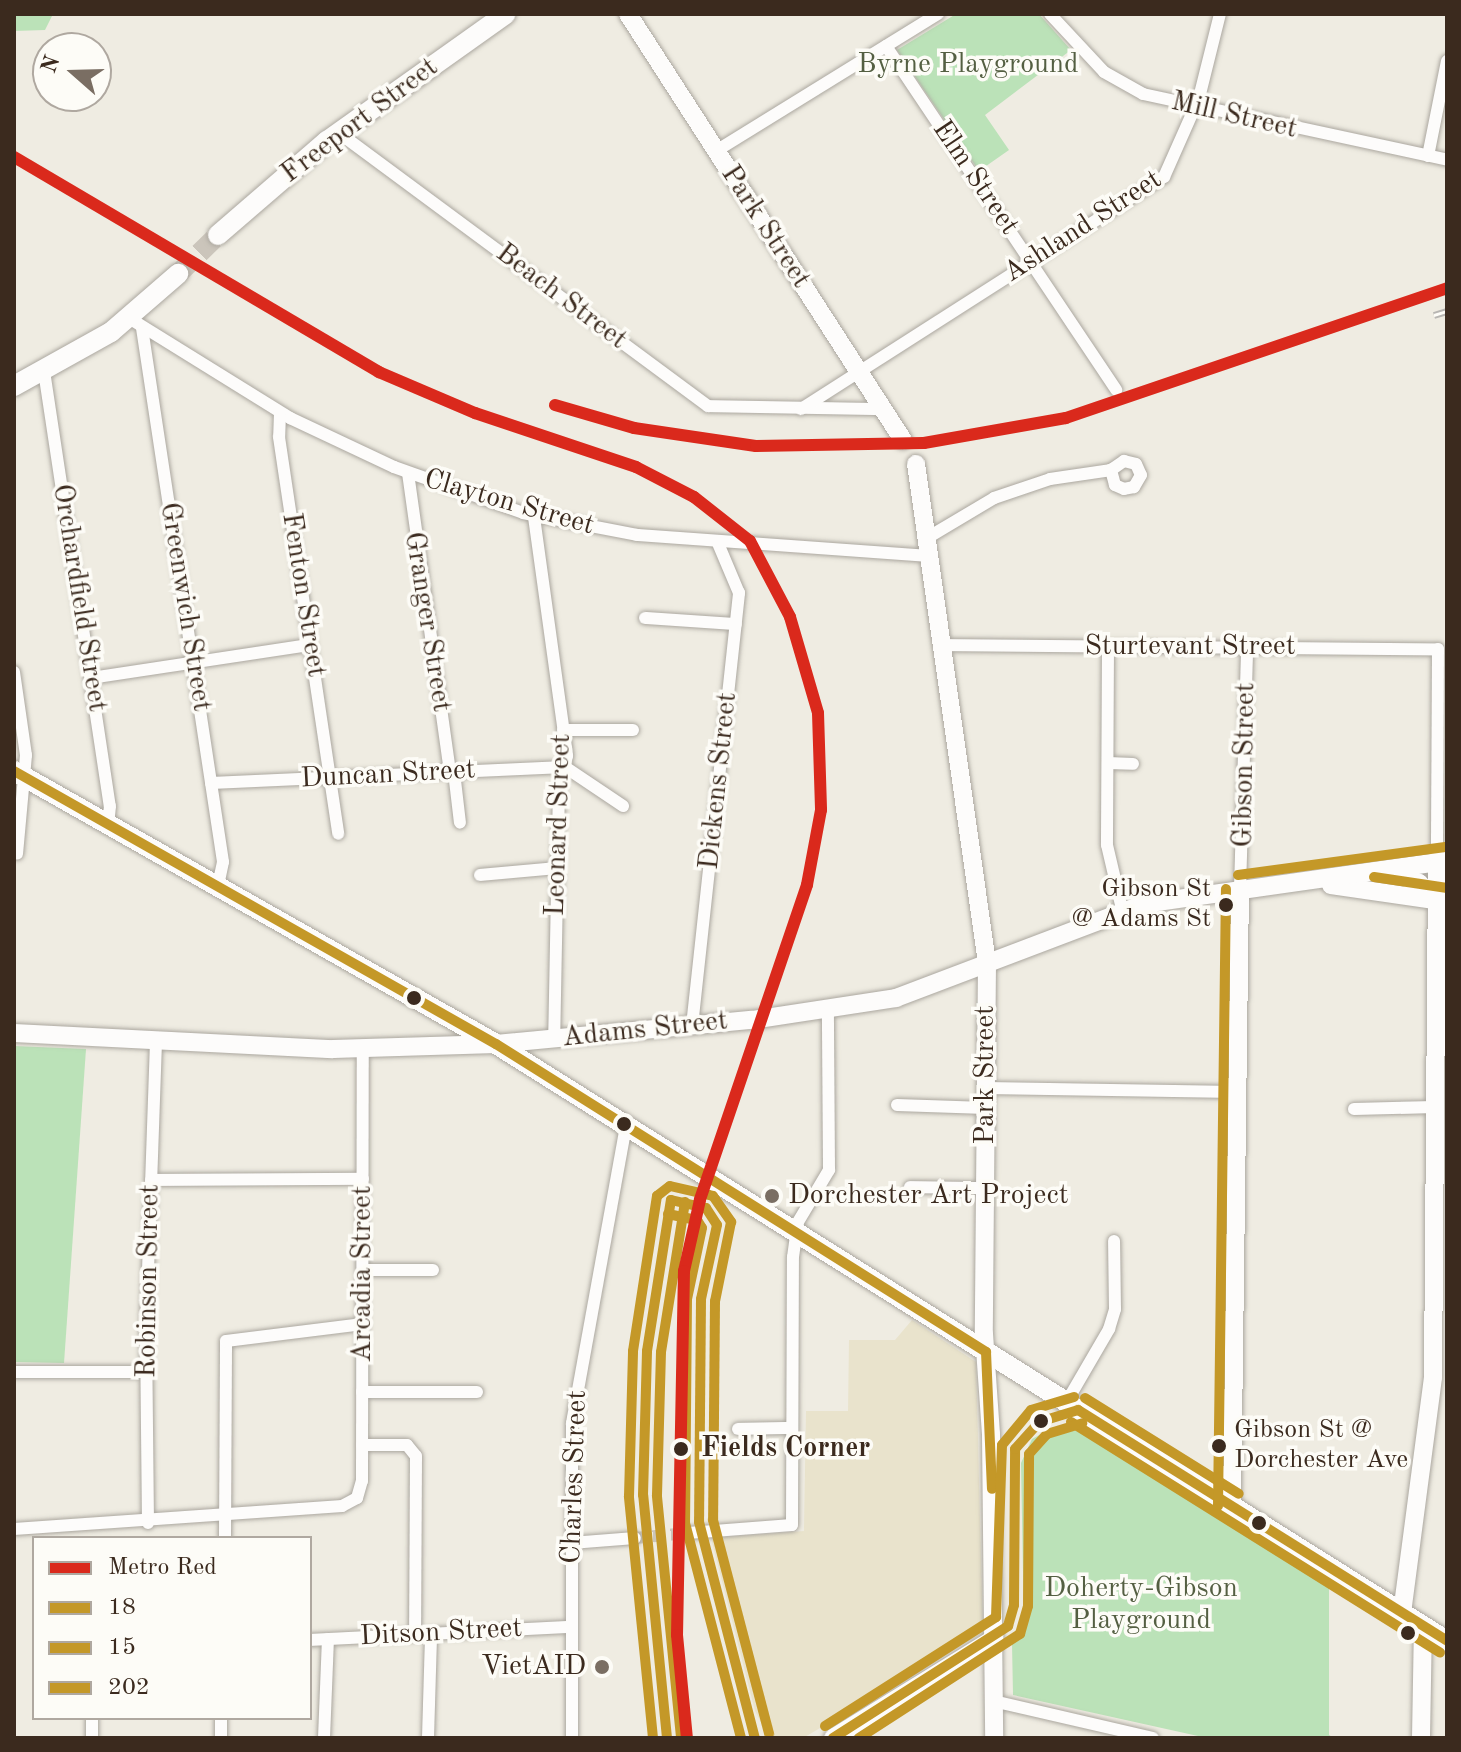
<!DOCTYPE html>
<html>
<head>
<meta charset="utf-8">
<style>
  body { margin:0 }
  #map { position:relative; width:1461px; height:1752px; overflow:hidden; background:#efece2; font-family:"Old Standard TT",serif }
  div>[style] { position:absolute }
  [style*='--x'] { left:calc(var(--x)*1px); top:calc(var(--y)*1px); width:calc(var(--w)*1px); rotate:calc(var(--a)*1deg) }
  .built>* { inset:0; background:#e9e3cc }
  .green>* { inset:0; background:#bbe2b8 }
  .street-tunnel>* { height:12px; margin-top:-6px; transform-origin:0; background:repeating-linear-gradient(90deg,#cbc5bb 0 12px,transparent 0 18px) }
  .primary-tunnel>* { height:20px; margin-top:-10px; transform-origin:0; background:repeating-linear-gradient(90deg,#cbc5bb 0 20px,transparent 0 30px) }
  .roads { filter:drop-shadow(0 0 2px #aba79f) drop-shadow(0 0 2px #aba79f) }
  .street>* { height:12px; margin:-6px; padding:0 6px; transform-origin:6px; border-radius:6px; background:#fdfcfb }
  .secondary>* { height:18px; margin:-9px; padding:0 9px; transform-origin:9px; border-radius:9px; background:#fdfcfb }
  .primary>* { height:20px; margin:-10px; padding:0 10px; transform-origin:10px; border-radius:10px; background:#fdfcfb }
  .rail>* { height:7px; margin-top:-3.5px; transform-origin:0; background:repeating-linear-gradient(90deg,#fdfcf7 0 12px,#b7b5b2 0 24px); box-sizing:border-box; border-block:2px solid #b7b5b2 }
  .bus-1>* { height:10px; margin:-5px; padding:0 5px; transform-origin:5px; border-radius:5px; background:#c49828 }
  .bus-2>* { height:10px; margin:-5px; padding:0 5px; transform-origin:5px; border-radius:5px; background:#c49828 }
  .bus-3>* { height:10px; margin:-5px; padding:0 5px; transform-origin:5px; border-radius:5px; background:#c49828 }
  .metro-1>* { height:12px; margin:-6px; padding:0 6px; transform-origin:6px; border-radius:6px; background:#da291c }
  .dots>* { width:22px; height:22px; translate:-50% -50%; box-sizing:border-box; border:4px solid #fdfcf7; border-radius:50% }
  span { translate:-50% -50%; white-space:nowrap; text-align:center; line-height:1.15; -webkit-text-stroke:7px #fdfcf7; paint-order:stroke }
  .bus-label { font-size:26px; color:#3b2a1e }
  .right { translate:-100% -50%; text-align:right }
  .left { translate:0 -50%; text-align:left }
  .park-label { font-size:28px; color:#545f42 }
  .street-label { font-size:28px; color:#3b2a1e }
  .poi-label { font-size:28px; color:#3b2a1e }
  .stop-label { font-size:28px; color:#3b2a1e; font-weight:700 }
  .frame { position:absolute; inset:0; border:16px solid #3b2a1e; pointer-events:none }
  .legend { position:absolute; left:32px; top:1536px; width:280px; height:184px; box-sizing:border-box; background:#fdfcf7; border:2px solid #afa8a0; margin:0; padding:10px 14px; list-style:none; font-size:24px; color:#3b2a1e }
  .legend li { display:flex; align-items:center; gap:16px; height:40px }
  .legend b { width:40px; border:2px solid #afa8a0 }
  .north { position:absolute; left:32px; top:32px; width:80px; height:80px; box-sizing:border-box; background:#fdfcf7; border:2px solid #afa8a0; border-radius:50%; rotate:290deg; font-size:22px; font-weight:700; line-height:32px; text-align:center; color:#3b2a1e }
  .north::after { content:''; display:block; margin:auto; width:28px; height:36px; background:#7a6e63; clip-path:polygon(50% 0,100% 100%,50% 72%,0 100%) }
</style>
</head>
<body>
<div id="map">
  <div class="built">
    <i style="clip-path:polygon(912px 1320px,976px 1362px,983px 1633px,803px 1738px,769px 1738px,755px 1711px,711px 1538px,804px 1531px,806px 1411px,848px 1411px,849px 1340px,895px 1340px)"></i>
  </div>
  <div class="green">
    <i style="clip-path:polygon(14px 14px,53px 14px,45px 30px,14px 31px)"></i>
    <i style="clip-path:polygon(956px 14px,1039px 14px,1071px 50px,985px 115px,1009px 150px,979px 171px,897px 50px)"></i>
    <i style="clip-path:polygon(14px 1046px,86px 1049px,64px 1363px,14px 1362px)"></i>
    <i style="clip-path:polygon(1054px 1427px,1085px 1432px,1329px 1586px,1329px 1735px,1334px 1738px,1207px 1738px,1013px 1695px,1012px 1644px,1024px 1628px,1021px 1463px,1032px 1439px)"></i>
  </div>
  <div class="street-tunnel">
    <i style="--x:635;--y:1538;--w:53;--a:-5.4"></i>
  </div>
  <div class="primary-tunnel">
    <i style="--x:178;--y:274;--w:56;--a:-44.3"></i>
  </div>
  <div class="roads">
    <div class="street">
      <i style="--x:1050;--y:14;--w:79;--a:47"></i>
      <i style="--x:1104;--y:72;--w:45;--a:29.4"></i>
      <i style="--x:1143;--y:94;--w:311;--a:12.2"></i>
      <i style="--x:886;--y:46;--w:414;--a:56.2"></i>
      <i style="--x:339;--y:133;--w:459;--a:36.5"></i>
      <i style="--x:708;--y:406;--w:174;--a:1"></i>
      <i style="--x:716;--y:151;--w:261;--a:-31.7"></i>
      <i style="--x:1428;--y:156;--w:97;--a:-78.7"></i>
      <i style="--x:129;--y:318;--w:190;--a:31.8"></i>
      <i style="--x:290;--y:418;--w:115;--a:25.2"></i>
      <i style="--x:394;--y:467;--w:137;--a:19.6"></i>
      <i style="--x:523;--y:513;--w:116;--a:10.9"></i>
      <i style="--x:637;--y:535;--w:294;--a:4.1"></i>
      <i style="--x:142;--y:328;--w:540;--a:81.37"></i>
      <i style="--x:223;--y:862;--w:25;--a:102"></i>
      <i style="--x:44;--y:371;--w:440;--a:81.4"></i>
      <i style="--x:110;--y:806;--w:18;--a:96"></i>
      <i style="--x:801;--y:409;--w:431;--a:-32.6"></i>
      <i style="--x:1164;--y:177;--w:86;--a:-66.1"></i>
      <i style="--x:1199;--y:98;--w:87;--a:-76"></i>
      <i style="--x:280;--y:413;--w:24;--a:92"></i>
      <i style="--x:279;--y:437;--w:401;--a:81.5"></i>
      <i style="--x:408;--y:473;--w:302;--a:82"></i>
      <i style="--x:534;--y:517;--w:241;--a:82.1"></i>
      <i style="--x:567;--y:756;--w:32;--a:104"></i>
      <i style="--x:559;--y:787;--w:252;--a:91.1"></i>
      <i style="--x:927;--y:538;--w:78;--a:-30.8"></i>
      <i style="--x:994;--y:498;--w:59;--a:-18.7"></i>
      <i style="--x:1050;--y:479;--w:62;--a:-8.4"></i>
      <i style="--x:1111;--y:470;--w:16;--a:-35"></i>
      <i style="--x:1124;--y:461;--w:12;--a:14"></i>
      <i style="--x:1136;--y:464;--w:12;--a:66"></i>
      <i style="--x:1141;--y:475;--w:14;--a:120"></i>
      <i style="--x:1134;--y:487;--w:10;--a:169"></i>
      <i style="--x:1124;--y:489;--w:10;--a:-156"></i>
      <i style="--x:1115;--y:485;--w:16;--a:-105"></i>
      <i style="--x:645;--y:618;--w:91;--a:3.8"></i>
      <i style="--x:942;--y:645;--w:496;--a:0.5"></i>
      <i style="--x:1438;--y:649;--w:217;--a:90.3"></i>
      <i style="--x:1108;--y:647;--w:198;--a:90.3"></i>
      <i style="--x:1107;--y:845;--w:66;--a:76.8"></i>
      <i style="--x:14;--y:672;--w:84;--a:81.8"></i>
      <i style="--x:26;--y:755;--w:99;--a:95.2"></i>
      <i style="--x:91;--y:678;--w:221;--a:-8.6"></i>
      <i style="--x:563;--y:730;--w:70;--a:0"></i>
      <i style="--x:1108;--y:763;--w:25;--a:2"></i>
      <i style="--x:454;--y:772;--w:51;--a:83.3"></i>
      <i style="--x:211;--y:783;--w:354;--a:-2.6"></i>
      <i style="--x:565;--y:767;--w:70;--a:33.9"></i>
      <i style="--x:480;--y:875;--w:77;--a:-5.2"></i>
      <i style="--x:1240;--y:889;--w:241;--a:-88.3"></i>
      <i style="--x:692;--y:1026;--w:436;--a:-83.8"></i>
      <i style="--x:739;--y:593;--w:56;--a:-112.9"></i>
      <i style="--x:986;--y:1088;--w:250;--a:0.9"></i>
      <i style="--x:897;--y:1105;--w:89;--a:1.9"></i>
      <i style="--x:1354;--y:1109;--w:81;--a:-1.4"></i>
      <i style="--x:151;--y:1180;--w:212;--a:-0.3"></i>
      <i style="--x:910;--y:1187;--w:75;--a:0.8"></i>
      <i style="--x:363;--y:1270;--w:70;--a:0"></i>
      <i style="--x:14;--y:1372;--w:132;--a:0"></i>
      <i style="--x:362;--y:1392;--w:115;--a:0"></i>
      <i style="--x:1066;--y:1403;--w:86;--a:-59.8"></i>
      <i style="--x:1109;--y:1329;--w:21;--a:-73"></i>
      <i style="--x:1115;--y:1309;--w:68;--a:-90.8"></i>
      <i style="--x:738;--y:1429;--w:54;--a:-1.1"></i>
      <i style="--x:362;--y:1445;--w:45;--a:0"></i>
      <i style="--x:407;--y:1445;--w:14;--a:51"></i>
      <i style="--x:416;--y:1456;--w:179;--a:90.3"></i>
      <i style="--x:148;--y:1523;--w:195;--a:-90.6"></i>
      <i style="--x:146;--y:1328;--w:288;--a:-88"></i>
      <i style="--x:14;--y:1529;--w:329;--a:-4"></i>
      <i style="--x:342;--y:1506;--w:17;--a:-28"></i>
      <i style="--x:357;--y:1498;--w:18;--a:-74"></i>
      <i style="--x:362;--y:1481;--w:432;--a:-89.9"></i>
      <i style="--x:688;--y:1533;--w:104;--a:-4.4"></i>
      <i style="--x:792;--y:1525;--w:268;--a:-89.8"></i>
      <i style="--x:793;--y:1257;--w:35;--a:-82"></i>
      <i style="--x:798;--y:1222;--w:61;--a:-59.2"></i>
      <i style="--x:829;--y:1170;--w:160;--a:-90.4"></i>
      <i style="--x:225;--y:1538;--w:197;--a:-89.7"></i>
      <i style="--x:226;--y:1341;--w:138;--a:-7.1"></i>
      <i style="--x:571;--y:1543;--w:64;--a:-4.5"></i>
      <i style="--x:310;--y:1640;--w:261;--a:-2.9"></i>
      <i style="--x:993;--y:1701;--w:164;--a:13"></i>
      <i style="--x:92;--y:1738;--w:20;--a:-90"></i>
      <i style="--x:221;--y:1738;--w:20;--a:-90"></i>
      <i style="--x:324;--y:1738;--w:99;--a:-87.7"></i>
      <i style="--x:428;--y:1738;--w:104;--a:-88.3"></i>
      <i style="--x:572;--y:1738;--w:315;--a:-90"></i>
      <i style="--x:572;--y:1423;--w:303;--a:-79.7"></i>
    </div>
    <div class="secondary">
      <i style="--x:628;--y:14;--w:507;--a:57.16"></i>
      <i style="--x:916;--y:464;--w:504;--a:81.9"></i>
      <i style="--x:987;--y:963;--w:371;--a:90.5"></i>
      <i style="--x:984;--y:1334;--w:100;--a:86"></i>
      <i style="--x:991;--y:1434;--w:304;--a:89.4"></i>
      <i style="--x:1392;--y:872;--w:29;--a:22"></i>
      <i style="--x:1419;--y:883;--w:25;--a:47"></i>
      <i style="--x:1331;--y:885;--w:117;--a:8.3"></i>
      <i style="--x:14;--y:1033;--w:319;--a:2.9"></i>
      <i style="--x:333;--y:1049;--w:163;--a:-1.8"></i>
      <i style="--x:496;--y:1044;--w:257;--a:-5.4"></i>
      <i style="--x:752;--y:1020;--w:146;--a:-8.7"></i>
      <i style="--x:896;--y:998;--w:264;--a:-20.8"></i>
      <i style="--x:1143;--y:904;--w:307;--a:-8.1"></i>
      <i style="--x:1232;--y:1506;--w:617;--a:-89.26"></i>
      <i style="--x:1402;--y:1613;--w:238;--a:-82.5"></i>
      <i style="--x:1433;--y:1377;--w:510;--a:-89.55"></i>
      <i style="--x:833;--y:1738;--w:190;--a:-31.7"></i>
      <i style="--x:1421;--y:1738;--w:112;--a:-89"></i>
    </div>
    <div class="primary">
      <i style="--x:218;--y:235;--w:144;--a:-40.8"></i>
      <i style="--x:327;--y:141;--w:219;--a:-35.4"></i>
      <i style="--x:14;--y:386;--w:111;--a:-29.1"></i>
      <i style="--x:111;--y:332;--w:89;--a:-40.9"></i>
      <i style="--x:14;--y:771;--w:554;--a:29.53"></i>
      <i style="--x:496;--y:1044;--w:1123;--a:32.12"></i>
    </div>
  </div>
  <div class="rail">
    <i style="--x:1434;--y:315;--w:14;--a:-17"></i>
  </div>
  <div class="bus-1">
    <i style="--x:14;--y:771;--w:554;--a:29.53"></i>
    <i style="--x:496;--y:1044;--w:579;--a:32.15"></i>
    <i style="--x:671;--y:1200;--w:36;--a:13"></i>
    <i style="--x:706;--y:1208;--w:20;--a:57"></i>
    <i style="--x:717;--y:1225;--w:76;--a:102.2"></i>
    <i style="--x:701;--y:1299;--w:223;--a:90.5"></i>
    <i style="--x:699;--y:1522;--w:223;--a:75.5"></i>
    <i style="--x:986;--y:1352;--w:137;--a:87.5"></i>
    <i style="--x:1078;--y:1410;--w:435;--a:32"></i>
    <i style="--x:667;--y:1738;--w:244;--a:-95.6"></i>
    <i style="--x:643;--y:1495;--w:144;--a:-88.4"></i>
    <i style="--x:647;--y:1351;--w:153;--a:-81"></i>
    <i style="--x:833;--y:1738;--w:208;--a:-32.6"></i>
    <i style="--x:1008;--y:1626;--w:22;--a:-74"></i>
    <i style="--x:1014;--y:1605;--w:156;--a:-89.6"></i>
    <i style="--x:1015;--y:1449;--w:36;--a:-48"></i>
    <i style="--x:1039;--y:1422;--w:41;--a:-17.1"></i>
  </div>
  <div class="bus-2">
    <i style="--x:668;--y:1214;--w:30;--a:12"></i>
    <i style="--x:697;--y:1220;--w:9;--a:58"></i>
    <i style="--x:702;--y:1228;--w:73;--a:101.9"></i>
    <i style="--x:687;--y:1299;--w:224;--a:90.5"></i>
    <i style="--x:685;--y:1523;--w:222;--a:75.4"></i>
    <i style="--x:1071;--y:1422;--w:435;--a:32"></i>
    <i style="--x:681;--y:1737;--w:243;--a:-95.7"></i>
    <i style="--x:657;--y:1495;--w:143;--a:-88.4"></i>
    <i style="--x:661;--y:1352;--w:152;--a:-80.9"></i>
    <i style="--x:859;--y:1738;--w:192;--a:-32.9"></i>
    <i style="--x:1020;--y:1634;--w:29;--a:-74"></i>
    <i style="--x:1028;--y:1606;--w:152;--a:-89.6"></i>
    <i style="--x:1029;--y:1454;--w:27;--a:-48"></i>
    <i style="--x:1047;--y:1434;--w:37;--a:-17"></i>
  </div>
  <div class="bus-3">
    <i style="--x:1238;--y:875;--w:209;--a:-7.7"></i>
    <i style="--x:1374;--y:877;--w:74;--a:8.6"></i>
    <i style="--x:1085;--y:1398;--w:181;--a:31.9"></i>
    <i style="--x:1218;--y:1506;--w:617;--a:-89.26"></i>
    <i style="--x:825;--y:1726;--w:203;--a:-32.5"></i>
    <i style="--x:996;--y:1617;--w:172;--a:-88"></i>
    <i style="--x:1002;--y:1445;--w:45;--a:-50.4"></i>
    <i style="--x:1031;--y:1410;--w:45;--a:-16.8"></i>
    <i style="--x:653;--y:1738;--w:243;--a:-95.7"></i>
    <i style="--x:629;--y:1496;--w:145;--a:-88.4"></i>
    <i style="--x:633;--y:1351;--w:157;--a:-81.2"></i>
    <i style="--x:657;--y:1196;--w:16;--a:-38"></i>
    <i style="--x:670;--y:1186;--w:44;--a:13.1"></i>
    <i style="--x:713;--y:1196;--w:32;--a:55"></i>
    <i style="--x:731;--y:1222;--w:81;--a:101.4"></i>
    <i style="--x:715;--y:1301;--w:219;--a:90.5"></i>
    <i style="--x:713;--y:1520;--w:221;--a:75.3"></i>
  </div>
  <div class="metro-1">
    <i style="--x:14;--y:157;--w:424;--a:30.5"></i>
    <i style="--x:379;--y:372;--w:104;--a:23.1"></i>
    <i style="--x:475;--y:413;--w:170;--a:18.5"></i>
    <i style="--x:636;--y:467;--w:65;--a:27.3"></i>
    <i style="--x:694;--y:497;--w:71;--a:38.2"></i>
    <i style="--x:750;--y:541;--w:86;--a:62.2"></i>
    <i style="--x:790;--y:617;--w:100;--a:73.7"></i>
    <i style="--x:818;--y:713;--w:97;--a:88.2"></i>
    <i style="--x:821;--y:810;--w:76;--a:100.6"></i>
    <i style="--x:807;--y:885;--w:333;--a:108.8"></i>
    <i style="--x:700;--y:1200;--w:73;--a:102.7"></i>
    <i style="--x:684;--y:1271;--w:364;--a:91.1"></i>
    <i style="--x:677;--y:1635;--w:103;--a:84.5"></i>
    <i style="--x:555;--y:405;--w:82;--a:16.2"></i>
    <i style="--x:634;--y:428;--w:123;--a:8.4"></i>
    <i style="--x:756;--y:446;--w:168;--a:-1"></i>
    <i style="--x:924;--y:443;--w:144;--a:-10"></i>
    <i style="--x:1066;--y:418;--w:403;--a:-18.8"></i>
  </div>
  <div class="dots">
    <i style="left:1226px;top:905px;background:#3b2a1e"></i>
    <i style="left:414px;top:998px;background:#3b2a1e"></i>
    <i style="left:624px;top:1124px;background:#3b2a1e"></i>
    <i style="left:772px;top:1196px;background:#7a6e63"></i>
    <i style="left:1041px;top:1421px;background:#3b2a1e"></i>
    <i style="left:1219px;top:1446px;background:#3b2a1e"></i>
    <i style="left:681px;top:1449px;background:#3b2a1e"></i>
    <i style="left:1259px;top:1523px;background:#3b2a1e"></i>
    <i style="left:1408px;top:1633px;background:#3b2a1e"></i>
    <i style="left:602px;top:1667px;background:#7a6e63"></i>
  </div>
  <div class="bus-label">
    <span class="right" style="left:1211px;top:905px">Gibson St<br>@ Adams St</span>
    <span class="left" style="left:1234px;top:1446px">Gibson St @<br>Dorchester Ave</span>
  </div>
  <div class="park-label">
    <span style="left:968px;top:65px">Byrne Playground</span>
    <span style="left:1141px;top:1605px">Doherty-Gibson<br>Playground</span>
  </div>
  <div class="street-label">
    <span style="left:1234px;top:116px;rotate:13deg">Mill Street</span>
    <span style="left:360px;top:121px;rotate:-37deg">Freeport Street</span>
    <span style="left:975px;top:178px;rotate:56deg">Elm Street</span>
    <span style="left:765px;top:227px;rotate:57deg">Park Street</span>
    <span style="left:1083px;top:227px;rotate:-33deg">Ashland Street</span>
    <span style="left:561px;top:297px;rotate:37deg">Beach Street</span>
    <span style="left:509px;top:503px;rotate:16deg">Clayton Street</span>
    <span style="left:303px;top:595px;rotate:81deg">Fenton Street</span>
    <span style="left:79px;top:598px;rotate:81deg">Orchardfield Street</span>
    <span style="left:185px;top:607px;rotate:81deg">Greenwich Street</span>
    <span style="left:427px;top:622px;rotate:81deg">Granger Street</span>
    <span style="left:1190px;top:647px">Sturtevant Street</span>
    <span style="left:1245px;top:765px;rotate:-89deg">Gibson Street</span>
    <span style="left:388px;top:775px;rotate:-3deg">Duncan Street</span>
    <span style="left:719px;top:781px;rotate:-84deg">Dickens Street</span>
    <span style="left:559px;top:825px;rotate:-88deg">Leonard Street</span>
    <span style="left:645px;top:1030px;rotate:-6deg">Adams Street</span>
    <span style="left:986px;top:1075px;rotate:-90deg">Park Street</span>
    <span style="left:363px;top:1274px;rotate:-90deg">Arcadia Street</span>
    <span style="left:149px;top:1281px;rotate:-89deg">Robinson Street</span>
    <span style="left:575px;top:1477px;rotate:-88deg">Charles Street</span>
    <span style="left:441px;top:1633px;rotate:-3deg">Ditson Street</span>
  </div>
  <div class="poi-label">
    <span class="left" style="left:788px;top:1196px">Dorchester Art Project</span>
    <span class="right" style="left:586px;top:1667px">VietAID</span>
  </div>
  <div class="stop-label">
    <span class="left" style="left:701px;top:1449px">Fields Corner</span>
  </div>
  <div class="frame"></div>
  <ul class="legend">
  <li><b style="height:10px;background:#da291c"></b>Metro Red</li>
  <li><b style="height:10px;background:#c49828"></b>18</li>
  <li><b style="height:10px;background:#c49828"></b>15</li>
  <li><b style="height:10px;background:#c49828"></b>202</li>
  </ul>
  <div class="north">N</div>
</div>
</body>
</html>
